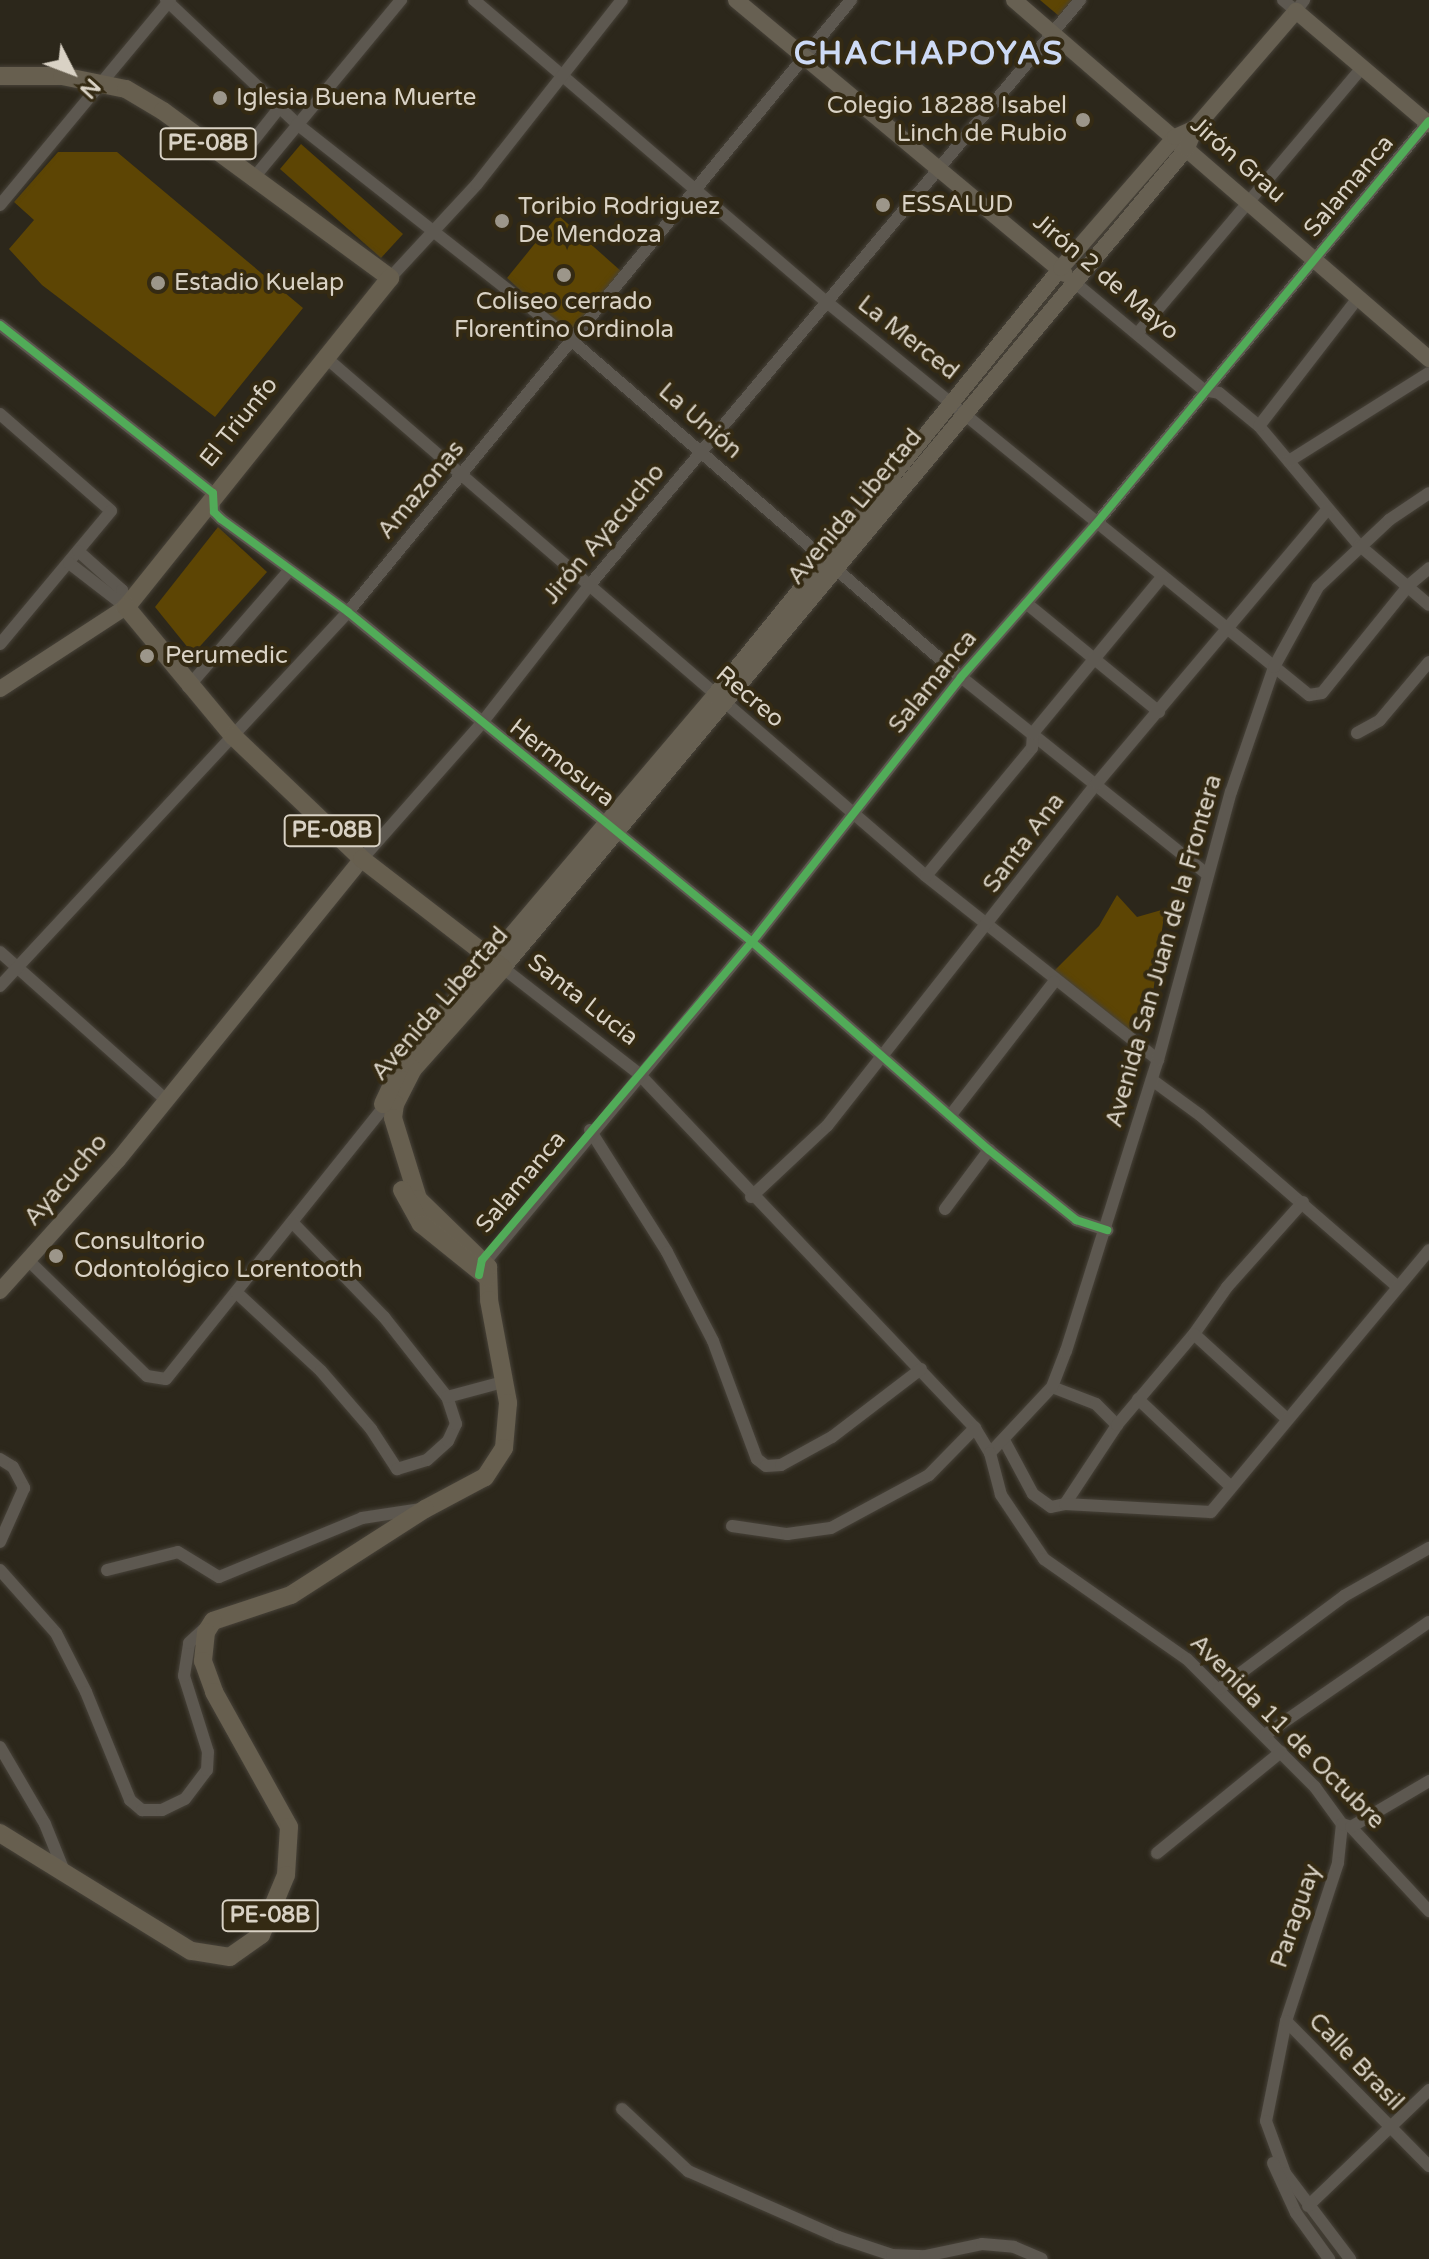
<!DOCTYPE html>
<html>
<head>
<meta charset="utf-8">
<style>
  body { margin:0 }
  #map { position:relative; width:1429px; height:2259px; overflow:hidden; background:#2c271b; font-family:"Varela Round",sans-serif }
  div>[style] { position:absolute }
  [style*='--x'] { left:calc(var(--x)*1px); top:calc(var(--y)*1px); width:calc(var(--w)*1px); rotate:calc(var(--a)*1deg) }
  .green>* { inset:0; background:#5d4504 }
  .roads { filter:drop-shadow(0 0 2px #474239) drop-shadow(0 0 2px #474239) }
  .minor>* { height:12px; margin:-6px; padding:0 6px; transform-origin:6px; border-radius:6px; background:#5d5850 }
  .major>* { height:16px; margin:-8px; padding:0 8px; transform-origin:8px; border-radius:8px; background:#676052 }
  .highway>* { height:18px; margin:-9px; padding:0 9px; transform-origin:9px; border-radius:9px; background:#675f4f }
  .cycleway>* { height:8px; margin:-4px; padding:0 4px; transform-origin:4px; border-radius:4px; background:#51ab58 }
  .dots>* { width:22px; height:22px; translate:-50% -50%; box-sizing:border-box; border:4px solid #342a13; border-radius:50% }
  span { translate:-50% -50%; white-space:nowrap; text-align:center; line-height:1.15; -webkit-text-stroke:8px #342a13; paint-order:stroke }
  .shield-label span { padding:2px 6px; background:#342a13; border:2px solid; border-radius:6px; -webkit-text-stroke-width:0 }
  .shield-label { font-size:22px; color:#d9d2c5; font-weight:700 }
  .poi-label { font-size:24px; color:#d9d2c5 }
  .left { translate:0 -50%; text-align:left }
  .right { translate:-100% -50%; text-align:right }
  .street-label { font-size:24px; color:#d9d2c5 }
  .district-label { font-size:32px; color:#cddaf5; font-weight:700; letter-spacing:2px }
  .north { position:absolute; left:32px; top:32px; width:80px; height:80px; -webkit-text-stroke:6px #342a13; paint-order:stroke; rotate:132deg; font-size:22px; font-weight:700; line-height:32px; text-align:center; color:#d9d2c5 }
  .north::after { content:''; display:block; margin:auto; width:28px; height:36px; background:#d9d2c5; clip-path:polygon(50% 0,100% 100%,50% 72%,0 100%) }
</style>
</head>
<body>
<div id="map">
  <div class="green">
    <i style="clip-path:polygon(1040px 0,1072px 0,1059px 16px)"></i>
    <i style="clip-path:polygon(301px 144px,403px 234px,381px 258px,280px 169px)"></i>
    <i style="clip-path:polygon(58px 152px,117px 152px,303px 308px,215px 417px,42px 285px,9px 249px,34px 220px,14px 202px)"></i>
    <i style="clip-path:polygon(558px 215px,622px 272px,568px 334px,507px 278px)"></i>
    <i style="clip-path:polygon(218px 527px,267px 572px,193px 654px,155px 607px)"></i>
    <i style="clip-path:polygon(1117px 895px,1137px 917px,1165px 909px,1148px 1028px,1122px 1036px,1053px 972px,1099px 926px)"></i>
  </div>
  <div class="roads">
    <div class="minor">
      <i style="--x:166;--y:0;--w:180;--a:43.4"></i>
      <i style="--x:297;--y:124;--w:349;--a:38.2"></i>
      <i style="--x:571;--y:340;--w:515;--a:40.83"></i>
      <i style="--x:961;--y:677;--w:314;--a:38.7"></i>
      <i style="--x:474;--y:0;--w:466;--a:40.6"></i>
      <i style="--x:828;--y:303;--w:621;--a:39.18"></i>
      <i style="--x:1309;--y:695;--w:13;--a:-9"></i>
      <i style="--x:1322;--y:693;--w:139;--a:-51.1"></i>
      <i style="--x:1409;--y:585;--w:26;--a:-40"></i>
      <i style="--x:1283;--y:0;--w:17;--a:40"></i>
      <i style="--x:1296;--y:11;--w:14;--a:-54"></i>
      <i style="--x:234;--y:165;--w:74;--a:-51.6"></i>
      <i style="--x:252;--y:180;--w:234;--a:-50.4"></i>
      <i style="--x:0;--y:205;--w:266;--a:-50.3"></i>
      <i style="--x:390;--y:278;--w:128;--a:-47.2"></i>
      <i style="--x:477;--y:184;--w:234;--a:-51.8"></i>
      <i style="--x:1073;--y:281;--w:170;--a:39.8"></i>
      <i style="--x:1204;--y:390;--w:15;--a:11"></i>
      <i style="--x:1219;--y:393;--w:52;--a:39.5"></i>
      <i style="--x:1259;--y:426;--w:155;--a:50"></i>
      <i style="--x:1359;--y:545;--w:92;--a:40.6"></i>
      <i style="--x:0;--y:325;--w:271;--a:38.3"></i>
      <i style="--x:213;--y:493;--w:19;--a:87"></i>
      <i style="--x:214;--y:512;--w:10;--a:45"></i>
      <i style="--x:221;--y:519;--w:157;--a:36.2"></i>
      <i style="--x:348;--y:612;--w:522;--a:39.24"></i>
      <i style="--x:752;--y:942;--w:315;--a:41.3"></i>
      <i style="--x:989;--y:1150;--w:112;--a:38.8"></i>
      <i style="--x:1076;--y:1220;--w:33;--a:18"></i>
      <i style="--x:1137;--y:334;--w:348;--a:-49.8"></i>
      <i style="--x:324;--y:356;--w:795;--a:40.82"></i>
      <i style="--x:926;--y:876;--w:296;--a:38.4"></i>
      <i style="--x:0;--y:414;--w:147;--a:41.1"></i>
      <i style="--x:111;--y:511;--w:173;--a:129.8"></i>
      <i style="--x:1259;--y:426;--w:160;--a:-52.3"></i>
      <i style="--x:1289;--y:461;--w:165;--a:-32.2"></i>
      <i style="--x:78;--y:551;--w:59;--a:41.6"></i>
      <i style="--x:122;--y:590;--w:17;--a:77"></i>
      <i style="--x:69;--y:563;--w:72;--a:37.7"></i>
      <i style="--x:1026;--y:603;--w:172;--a:39.3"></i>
      <i style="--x:188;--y:687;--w:154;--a:-49"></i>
      <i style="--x:1357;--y:733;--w:26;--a:-29"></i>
      <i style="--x:1380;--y:720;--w:76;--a:-49.8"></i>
      <i style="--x:362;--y:859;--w:180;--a:-48.6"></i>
      <i style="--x:481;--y:724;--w:174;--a:-52"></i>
      <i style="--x:588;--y:587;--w:766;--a:-50.03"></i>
      <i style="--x:926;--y:876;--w:166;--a:-50.4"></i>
      <i style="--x:1032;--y:748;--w:15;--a:-86"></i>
      <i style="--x:1033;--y:733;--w:201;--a:-50.4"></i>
      <i style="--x:0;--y:952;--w:220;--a:41.7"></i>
      <i style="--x:503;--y:968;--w:172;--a:37.9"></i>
      <i style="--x:639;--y:1074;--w:488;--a:46.5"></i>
      <i style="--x:975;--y:1428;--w:29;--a:59"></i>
      <i style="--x:0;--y:986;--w:511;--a:-47.06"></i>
      <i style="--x:348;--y:612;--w:792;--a:-50.58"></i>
      <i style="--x:1152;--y:1080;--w:59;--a:36.1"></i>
      <i style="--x:1200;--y:1115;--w:262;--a:41"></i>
      <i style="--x:950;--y:1116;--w:170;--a:-52.2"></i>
      <i style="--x:590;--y:1130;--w:144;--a:57.7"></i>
      <i style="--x:667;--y:1252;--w:100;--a:62.7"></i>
      <i style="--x:713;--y:1341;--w:126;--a:69.6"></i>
      <i style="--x:757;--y:1459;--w:11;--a:38"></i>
      <i style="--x:766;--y:1466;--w:15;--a:-4"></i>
      <i style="--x:781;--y:1465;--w:58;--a:-28.8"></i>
      <i style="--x:832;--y:1437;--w:112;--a:-37.4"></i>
      <i style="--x:751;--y:1197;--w:104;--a:-43.1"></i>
      <i style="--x:827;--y:1126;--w:437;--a:-51.8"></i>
      <i style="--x:1097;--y:783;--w:357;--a:-49.9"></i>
      <i style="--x:945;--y:1209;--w:74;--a:-53.3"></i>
      <i style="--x:28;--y:1260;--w:166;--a:44.3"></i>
      <i style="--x:147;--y:1376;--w:19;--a:9"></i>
      <i style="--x:166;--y:1379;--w:355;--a:-51.3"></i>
      <i style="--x:480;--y:1268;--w:425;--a:-50.2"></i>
      <i style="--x:752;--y:942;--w:337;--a:-51.7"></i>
      <i style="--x:961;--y:677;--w:203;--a:-48.6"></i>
      <i style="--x:1095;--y:525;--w:524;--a:-50.42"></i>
      <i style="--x:236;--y:1292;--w:116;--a:42.9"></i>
      <i style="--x:321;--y:1371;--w:77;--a:49.2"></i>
      <i style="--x:371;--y:1429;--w:48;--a:57"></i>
      <i style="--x:397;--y:1469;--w:31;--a:-17"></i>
      <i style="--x:427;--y:1460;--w:28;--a:-42"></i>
      <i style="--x:448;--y:1441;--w:19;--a:-65"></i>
      <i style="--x:456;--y:1424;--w:28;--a:-108"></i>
      <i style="--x:447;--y:1397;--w:102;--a:-128.2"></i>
      <i style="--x:384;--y:1317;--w:132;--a:-134.1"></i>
      <i style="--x:1194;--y:1334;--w:57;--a:-54.9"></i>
      <i style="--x:1227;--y:1287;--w:114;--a:-48.2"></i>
      <i style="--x:1052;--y:1387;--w:47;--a:21.1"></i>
      <i style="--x:1096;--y:1404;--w:30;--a:45"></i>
      <i style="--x:447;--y:1397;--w:58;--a:-15"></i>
      <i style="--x:1138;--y:1399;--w:128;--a:43.4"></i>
      <i style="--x:1004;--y:1440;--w:61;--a:61.8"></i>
      <i style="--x:1033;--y:1494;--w:22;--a:36"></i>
      <i style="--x:1051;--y:1507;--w:14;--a:-12"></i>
      <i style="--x:1065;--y:1504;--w:95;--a:-56.6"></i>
      <i style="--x:1117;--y:1425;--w:119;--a:-49.8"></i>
      <i style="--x:1194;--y:1334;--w:126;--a:42.4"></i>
      <i style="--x:990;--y:1453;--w:91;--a:-46.8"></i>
      <i style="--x:1052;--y:1387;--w:39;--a:-69"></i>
      <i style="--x:1066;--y:1351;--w:305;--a:-72.5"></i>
      <i style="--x:1158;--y:1060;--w:278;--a:-74.8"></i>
      <i style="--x:1231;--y:792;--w:132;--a:-71"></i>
      <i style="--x:1274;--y:667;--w:91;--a:-61.2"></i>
      <i style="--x:1318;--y:587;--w:98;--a:-43.3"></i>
      <i style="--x:1389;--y:520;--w:48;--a:-34"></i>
      <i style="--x:990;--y:1453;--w:43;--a:75.3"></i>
      <i style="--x:1001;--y:1495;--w:77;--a:56.1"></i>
      <i style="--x:1044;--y:1559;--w:174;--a:35"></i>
      <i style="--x:1187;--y:1659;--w:181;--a:45"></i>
      <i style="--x:1315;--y:1787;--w:46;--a:53.9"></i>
      <i style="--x:1342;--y:1824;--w:39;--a:96"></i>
      <i style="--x:1338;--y:1863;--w:166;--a:108.2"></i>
      <i style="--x:1286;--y:2021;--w:102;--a:101.3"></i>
      <i style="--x:1266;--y:2121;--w:55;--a:69.9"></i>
      <i style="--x:1285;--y:2173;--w:108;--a:52.9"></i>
      <i style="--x:0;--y:1459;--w:15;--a:32"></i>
      <i style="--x:13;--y:1467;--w:24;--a:62"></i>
      <i style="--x:24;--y:1488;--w:59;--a:114"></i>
      <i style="--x:1065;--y:1504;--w:146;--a:3.1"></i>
      <i style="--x:1211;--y:1512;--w:341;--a:-50.2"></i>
      <i style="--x:732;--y:1526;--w:56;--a:8.3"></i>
      <i style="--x:787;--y:1534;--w:44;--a:-7.8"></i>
      <i style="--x:831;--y:1528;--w:111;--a:-28.4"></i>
      <i style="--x:929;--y:1475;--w:66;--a:-45.6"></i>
      <i style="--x:0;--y:1570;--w:84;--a:48.4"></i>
      <i style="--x:56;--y:1633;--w:66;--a:63"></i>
      <i style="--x:86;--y:1692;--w:117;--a:67.8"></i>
      <i style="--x:130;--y:1800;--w:16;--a:40"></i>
      <i style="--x:142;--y:1810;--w:20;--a:0"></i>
      <i style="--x:162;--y:1810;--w:25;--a:-26"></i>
      <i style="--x:185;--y:1799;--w:36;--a:-53"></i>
      <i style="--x:207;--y:1770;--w:18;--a:-87"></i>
      <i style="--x:208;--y:1752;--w:80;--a:-107.5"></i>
      <i style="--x:184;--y:1676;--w:33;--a:-81"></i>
      <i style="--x:189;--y:1643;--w:23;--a:-43"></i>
      <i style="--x:107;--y:1570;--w:73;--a:-14.2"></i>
      <i style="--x:178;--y:1552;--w:48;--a:31.4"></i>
      <i style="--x:219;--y:1577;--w:155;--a:-22.4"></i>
      <i style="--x:362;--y:1518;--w:60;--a:-8.7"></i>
      <i style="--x:1219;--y:1689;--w:156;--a:-36.6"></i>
      <i style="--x:1344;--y:1596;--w:98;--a:-29.5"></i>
      <i style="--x:1265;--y:1735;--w:199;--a:-34.6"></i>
      <i style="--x:0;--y:1747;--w:89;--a:59.7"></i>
      <i style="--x:45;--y:1824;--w:51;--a:68"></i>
      <i style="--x:1342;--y:1824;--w:9;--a:18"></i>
      <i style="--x:1351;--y:1827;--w:115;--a:47.1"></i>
      <i style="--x:1351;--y:1827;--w:91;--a:-30.5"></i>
      <i style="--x:1157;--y:1853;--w:160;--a:-39.2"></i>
      <i style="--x:1286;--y:2021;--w:204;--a:45.4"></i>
      <i style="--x:622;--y:2109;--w:91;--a:43.2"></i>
      <i style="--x:688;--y:2171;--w:164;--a:23.7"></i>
      <i style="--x:838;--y:2237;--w:57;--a:18.4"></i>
      <i style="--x:892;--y:2255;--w:33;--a:2"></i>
      <i style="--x:925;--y:2256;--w:58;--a:-11.9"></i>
      <i style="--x:982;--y:2244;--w:32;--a:5"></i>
      <i style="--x:1014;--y:2247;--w:30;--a:23"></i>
      <i style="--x:1273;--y:2163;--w:55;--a:65.3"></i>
      <i style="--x:1296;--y:2213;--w:57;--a:54.3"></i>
      <i style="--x:1308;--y:2206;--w:168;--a:-43.8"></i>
    </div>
    <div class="major">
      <i style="--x:736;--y:0;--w:428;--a:39.8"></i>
      <i style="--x:1014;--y:0;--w:549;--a:40.86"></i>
      <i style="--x:0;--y:689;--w:150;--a:-33.1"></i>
      <i style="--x:491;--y:959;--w:345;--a:-49.7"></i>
      <i style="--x:714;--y:696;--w:551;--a:-50.97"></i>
      <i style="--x:1061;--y:268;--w:174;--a:-49"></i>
      <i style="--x:1175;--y:137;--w:22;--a:-24"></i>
      <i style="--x:1195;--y:128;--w:155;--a:-49.2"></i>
      <i style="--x:1296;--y:11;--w:175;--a:40.4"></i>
      <i style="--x:503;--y:968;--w:1068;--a:-50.17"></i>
      <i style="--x:1187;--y:148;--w:22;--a:-68"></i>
      <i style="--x:0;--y:1291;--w:176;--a:-48"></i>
      <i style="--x:118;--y:1160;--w:387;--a:-51"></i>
    </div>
    <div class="highway">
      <i style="--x:0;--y:76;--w:62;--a:0"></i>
      <i style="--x:62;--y:76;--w:65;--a:11.5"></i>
      <i style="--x:126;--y:89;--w:43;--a:30.7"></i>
      <i style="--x:163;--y:111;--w:282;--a:36.3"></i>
      <i style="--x:390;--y:278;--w:422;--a:128.7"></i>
      <i style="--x:126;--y:607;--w:168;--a:50.3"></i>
      <i style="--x:233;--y:736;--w:178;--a:43.6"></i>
      <i style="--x:362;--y:859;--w:178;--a:37.7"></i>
      <i style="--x:503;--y:968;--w:135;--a:131.7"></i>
      <i style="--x:413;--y:1069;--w:39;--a:117"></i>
      <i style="--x:395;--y:1104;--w:14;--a:98"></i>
      <i style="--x:393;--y:1118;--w:85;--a:72.8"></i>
      <i style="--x:418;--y:1199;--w:98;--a:44.2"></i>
      <i style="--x:488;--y:1267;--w:33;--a:88"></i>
      <i style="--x:489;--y:1300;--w:105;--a:79.5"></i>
      <i style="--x:508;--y:1403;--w:45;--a:95.1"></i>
      <i style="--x:504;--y:1448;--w:35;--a:123"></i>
      <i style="--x:485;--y:1477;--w:68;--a:151.9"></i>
      <i style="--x:425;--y:1509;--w:159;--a:147.3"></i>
      <i style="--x:291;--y:1595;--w:82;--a:161.6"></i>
      <i style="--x:213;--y:1621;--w:13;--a:122"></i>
      <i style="--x:206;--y:1632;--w:29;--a:96"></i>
      <i style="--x:203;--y:1661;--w:33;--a:70"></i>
      <i style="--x:214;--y:1692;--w:154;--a:60.9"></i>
      <i style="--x:289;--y:1827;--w:48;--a:93.6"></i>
      <i style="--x:286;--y:1875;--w:65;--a:112.6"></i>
      <i style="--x:261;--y:1935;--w:38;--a:145"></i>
      <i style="--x:230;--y:1957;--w:39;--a:-171"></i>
      <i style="--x:191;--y:1951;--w:225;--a:-148.3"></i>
      <i style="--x:383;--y:1104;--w:45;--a:-65.1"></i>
      <i style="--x:402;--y:1063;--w:137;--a:-49.4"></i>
      <i style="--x:402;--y:1190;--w:39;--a:61"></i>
      <i style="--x:421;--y:1224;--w:85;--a:38.8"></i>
    </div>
  </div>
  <div class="cycleway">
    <i style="--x:0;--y:325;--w:271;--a:38.3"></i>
    <i style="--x:213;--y:493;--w:19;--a:87"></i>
    <i style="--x:214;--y:512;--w:10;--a:45"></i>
    <i style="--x:221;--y:519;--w:157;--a:36.2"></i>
    <i style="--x:348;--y:612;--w:522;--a:39.24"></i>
    <i style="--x:752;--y:942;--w:315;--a:41.3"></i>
    <i style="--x:989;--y:1150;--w:112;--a:38.8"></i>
    <i style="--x:1076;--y:1220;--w:33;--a:18"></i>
    <i style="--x:479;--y:1275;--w:15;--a:-79"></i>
    <i style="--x:482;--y:1260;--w:417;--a:-49.7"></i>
    <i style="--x:752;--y:942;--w:337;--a:-51.7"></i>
    <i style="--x:961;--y:677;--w:203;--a:-48.6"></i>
    <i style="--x:1095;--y:525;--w:524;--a:-50.42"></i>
  </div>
  <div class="dots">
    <i style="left:220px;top:98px;background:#9c968a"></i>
    <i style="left:1083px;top:120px;background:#9c968a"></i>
    <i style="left:883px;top:205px;background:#9c968a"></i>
    <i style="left:502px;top:221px;background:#9c968a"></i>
    <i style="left:564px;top:275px;background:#9c968a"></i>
    <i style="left:158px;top:283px;background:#9c968a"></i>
    <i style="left:147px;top:656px;background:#9c968a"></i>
    <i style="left:56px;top:1256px;background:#9c968a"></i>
  </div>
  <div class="shield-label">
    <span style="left:208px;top:144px">PE-08B</span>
    <span style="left:332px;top:831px">PE-08B</span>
    <span style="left:270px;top:1916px">PE-08B</span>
  </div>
  <div class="poi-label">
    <span class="left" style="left:236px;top:98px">Iglesia Buena Muerte</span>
    <span class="right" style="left:1067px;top:120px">Colegio 18288 Isabel<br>Linch de Rubio</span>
    <span class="left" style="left:901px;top:205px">ESSALUD</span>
    <span class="left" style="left:518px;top:221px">Toribio Rodriguez<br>De Mendoza</span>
    <span class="left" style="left:174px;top:283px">Estadio Kuelap</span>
    <span style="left:564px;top:316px">Coliseo cerrado<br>Florentino Ordinola</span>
    <span class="left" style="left:165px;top:656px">Perumedic</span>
    <span class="left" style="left:74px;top:1256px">Consultorio<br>Odontológico Lorentooth</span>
  </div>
  <div class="street-label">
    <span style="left:1238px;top:160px;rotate:41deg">Jirón Grau</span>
    <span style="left:1349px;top:186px;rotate:-50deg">Salamanca</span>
    <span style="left:1106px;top:277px;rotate:40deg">Jirón 2 de Mayo</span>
    <span style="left:908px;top:338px;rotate:38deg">La Merced</span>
    <span style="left:700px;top:421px;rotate:41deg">La Unión</span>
    <span style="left:239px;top:422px;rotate:-51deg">El Triunfo</span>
    <span style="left:421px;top:490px;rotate:-50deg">Amazonas</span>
    <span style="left:855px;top:507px;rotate:-50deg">Avenida Libertad</span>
    <span style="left:604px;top:534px;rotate:-50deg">Jirón Ayacucho</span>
    <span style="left:933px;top:682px;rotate:-51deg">Salamanca</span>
    <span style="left:750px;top:697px;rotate:40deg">Recreo</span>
    <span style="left:562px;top:763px;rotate:38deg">Hermosura</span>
    <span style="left:1024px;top:843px;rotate:-53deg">Santa Ana</span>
    <span style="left:1164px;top:951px;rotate:-74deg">Avenida San Juan de la Frontera</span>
    <span style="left:583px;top:1000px;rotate:38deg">Santa Lucía</span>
    <span style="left:440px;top:1004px;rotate:-49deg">Avenida Libertad</span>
    <span style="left:66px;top:1180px;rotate:-49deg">Ayacucho</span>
    <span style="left:521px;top:1182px;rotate:-50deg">Salamanca</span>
    <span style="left:1287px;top:1732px;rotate:45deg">Avenida 11 de Octubre</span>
    <span style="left:1296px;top:1916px;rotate:-71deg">Paraguay</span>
    <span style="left:1356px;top:2062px;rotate:46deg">Calle Brasil</span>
  </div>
  <div class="district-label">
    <span style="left:929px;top:54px">CHACHAPOYAS</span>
  </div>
  <div class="north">N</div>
</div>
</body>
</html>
